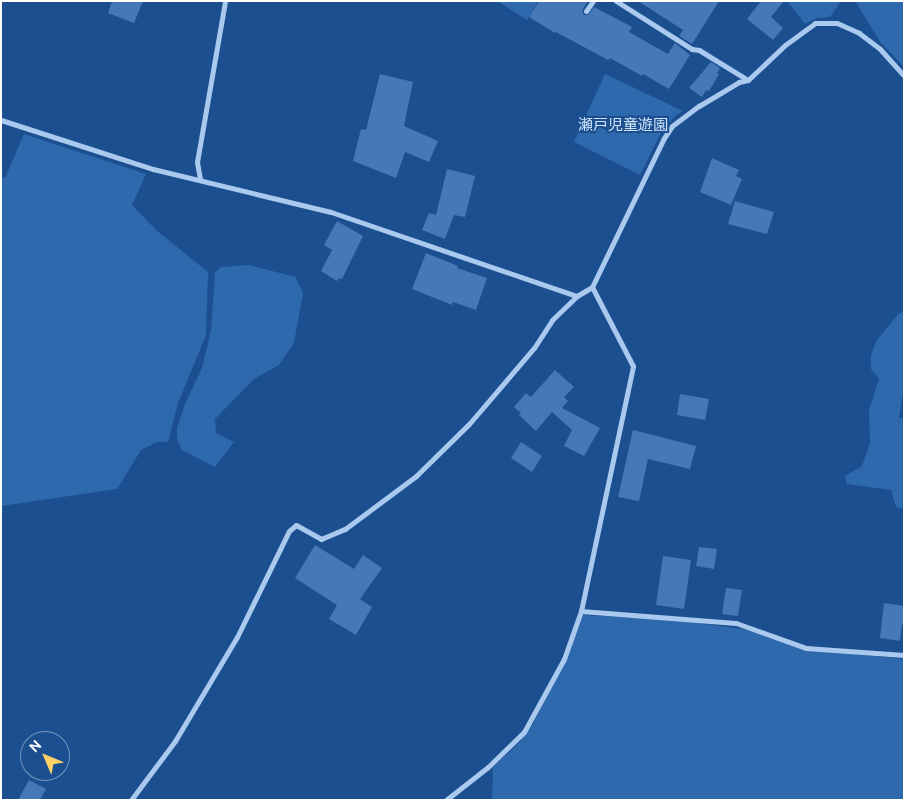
<!DOCTYPE html>
<html>
<head>
<meta charset="utf-8">
<style>
  body { margin:0 }
  #map { position:relative; width:905px; height:801px; overflow:hidden; background:#1b4f8f; font-family:Ubuntu,"Noto Sans JP",sans-serif }
  div>[style] { position:absolute }
  [style*='--x'] { left:calc(var(--x)*1px); top:calc(var(--y)*1px); width:calc(var(--w)*1px); rotate:calc(var(--a)*1deg) }
  .green>* { inset:0; background:#2e69ad }
  .building>* { inset:0; background:#4478b7 }
  .minor>* { height:5px; margin:-2.5px; padding:0 2.5px; transform-origin:2.5px; border-radius:2.5px; background:#a9c9ee }
  span { translate:-50% -50%; white-space:nowrap; text-align:center; line-height:1.15; -webkit-text-stroke:4px #1b4f8f; paint-order:stroke }
  .park-label { font-size:15px; color:#cfe3fa }
  .frame { position:absolute; inset:0; border:2px solid #fff; pointer-events:none }
  .north { position:absolute; left:20px; top:731px; width:50px; height:50px; box-sizing:border-box; background:#1b4f8f; border:1px solid #7695bc; border-radius:50%; rotate:315deg; font-size:14px; font-weight:700; line-height:20px; text-align:center; color:#fff }
  .north::after { content:''; display:block; margin:auto; width:18px; height:22px; background:#ffd166; clip-path:polygon(50% 0,100% 100%,50% 72%,0 100%) }
</style>
</head>
<body>
<div id="map">
  <div class="green">
    <i style="clip-path:polygon(497px 1px,538px 1px,527px 20px)"></i>
    <i style="clip-path:polygon(787px 1px,841px 1px,830px 17px,817px 18px,805px 24px)"></i>
    <i style="clip-path:polygon(855px 1px,904px 1px,904px 67px,881px 43px)"></i>
    <i style="clip-path:polygon(605px 74px,683px 111px,675px 116px,661px 133px,640px 175px,574px 142px)"></i>
    <i style="clip-path:polygon(24px 134px,146px 174px,132px 205px,156px 230px,208px 272px,206px 335px,178px 403px,168px 442px,157px 442px,141px 450px,117px 489px,1px 506px,1px 177px,5px 178px)"></i>
    <i style="clip-path:polygon(249px 265px,295px 277px,303px 293px,294px 343px,279px 365px,254px 379px,215px 419px,216px 433px,234px 442px,215px 467px,182px 450px,177px 439px,177px 428px,185px 404px,202px 368px,211px 330px,215px 272px,221px 267px)"></i>
    <i style="clip-path:polygon(904px 312px,904px 387px,899px 418px,904px 418px,904px 509px,896px 507px,891px 490px,847px 484px,845px 476px,862px 466px,870px 443px,869px 410px,879px 379px,871px 369px,871px 355px,877px 340px,899px 313px)"></i>
    <i style="clip-path:polygon(583px 615px,674px 620px,743px 629px,802px 649px,904px 659px,904px 800px,492px 800px,493px 767px,518px 744px,533px 724px,554px 683px)"></i>
  </div>
  <div class="building">
    <i style="clip-path:polygon(112px 1px,143px 1px,134px 23px,108px 13px)"></i>
    <i style="clip-path:polygon(539px 1px,585px 1px,587px 2px,582px 11px,584px 15px,588px 15px,594px 7px,632px 27px,629px 32px,668px 54px,675px 43px,690px 55px,669px 89px,643px 74px,642px 76px,610px 58px,608px 60px,556px 32px,555px 33px,529px 17px)"></i>
    <i style="clip-path:polygon(638px 1px,719px 1px,692px 44px,679px 36px,683px 30px)"></i>
    <i style="clip-path:polygon(761px 1px,784px 1px,771px 17px,783px 28px,773px 40px,747px 19px)"></i>
    <i style="clip-path:polygon(711px 62px,720px 68px,717px 73px,719px 74px,709px 91px,706px 90px,702px 97px,689px 88px)"></i>
    <i style="clip-path:polygon(380px 74px,413px 82px,404px 126px,438px 141px,429px 162px,405px 152px,396px 178px,353px 161px,361px 129px,366px 130px)"></i>
    <i style="clip-path:polygon(712px 158px,739px 170px,736px 176px,742px 179px,731px 205px,700px 192px)"></i>
    <i style="clip-path:polygon(447px 169px,475px 176px,465px 217px,454px 215px,445px 239px,422px 230px,429px 213px,436px 215px)"></i>
    <i style="clip-path:polygon(735px 201px,774px 212px,767px 234px,728px 224px)"></i>
    <i style="clip-path:polygon(337px 221px,363px 236px,342px 279px,339px 278px,337px 281px,321px 271px,332px 250px,324px 245px)"></i>
    <i style="clip-path:polygon(426px 253px,458px 266px,457px 268px,487px 278px,476px 310px,453px 302px,452px 305px,412px 289px)"></i>
    <i style="clip-path:polygon(555px 370px,574px 387px,564px 397px,568px 401px,562px 408px,600px 428px,584px 456px,564px 446px,572px 430px,552px 412px,536px 431px,519px 415px,521px 413px,514px 407px,526px 393px,531px 397px)"></i>
    <i style="clip-path:polygon(680px 394px,709px 399px,705px 420px,677px 415px)"></i>
    <i style="clip-path:polygon(633px 430px,696px 446px,690px 469px,648px 459px,639px 501px,618px 497px)"></i>
    <i style="clip-path:polygon(521px 442px,542px 456px,532px 472px,511px 458px)"></i>
    <i style="clip-path:polygon(315px 545px,354px 569px,363px 555px,382px 568px,360px 599px,372px 607px,356px 635px,329px 619px,337px 605px,295px 578px)"></i>
    <i style="clip-path:polygon(699px 547px,717px 549px,714px 569px,696px 566px)"></i>
    <i style="clip-path:polygon(663px 556px,691px 560px,684px 609px,656px 605px)"></i>
    <i style="clip-path:polygon(726px 588px,742px 590px,738px 616px,722px 614px)"></i>
    <i style="clip-path:polygon(884px 603px,904px 606px,904px 624px,902px 624px,900px 641px,880px 638px)"></i>
    <i style="clip-path:polygon(29px 780px,46px 789px,40px 800px,18px 800px)"></i>
  </div>
  <div class="minor">
    <i style="--x:616;--y:1;--w:90;--a:32.3"></i>
    <i style="--x:692;--y:49;--w:7;--a:8"></i>
    <i style="--x:699;--y:50;--w:57;--a:31.5"></i>
    <i style="--x:586;--y:11;--w:12;--a:-55"></i>
    <i style="--x:1;--y:120;--w:160;--a:17.9"></i>
    <i style="--x:153;--y:169;--w:183;--a:13.6"></i>
    <i style="--x:331;--y:212;--w:260;--a:18.9"></i>
    <i style="--x:200;--y:179;--w:17;--a:-100"></i>
    <i style="--x:197;--y:162;--w:163;--a:-80.1"></i>
    <i style="--x:581;--y:611;--w:155;--a:4.4"></i>
    <i style="--x:736;--y:623;--w:74;--a:19.7"></i>
    <i style="--x:806;--y:648;--w:98;--a:4.1"></i>
    <i style="--x:131;--y:800;--w:74;--a:-53.3"></i>
    <i style="--x:175;--y:741;--w:121;--a:-59.2"></i>
    <i style="--x:237;--y:637;--w:118;--a:-63.9"></i>
    <i style="--x:289;--y:531;--w:9;--a:-41"></i>
    <i style="--x:296;--y:525;--w:29;--a:29"></i>
    <i style="--x:321;--y:539;--w:26;--a:-23"></i>
    <i style="--x:345;--y:529;--w:89;--a:-36.7"></i>
    <i style="--x:416;--y:476;--w:74;--a:-44.5"></i>
    <i style="--x:469;--y:424;--w:100;--a:-49.5"></i>
    <i style="--x:534;--y:348;--w:33;--a:-57"></i>
    <i style="--x:552;--y:320;--w:35;--a:-44"></i>
    <i style="--x:577;--y:296;--w:17;--a:-31"></i>
    <i style="--x:592;--y:287;--w:165;--a:-64.2"></i>
    <i style="--x:664;--y:138;--w:14;--a:-56"></i>
    <i style="--x:672;--y:126;--w:34;--a:-37"></i>
    <i style="--x:699;--y:106;--w:47;--a:-31"></i>
    <i style="--x:739;--y:82;--w:9;--a:-13"></i>
    <i style="--x:748;--y:80;--w:51;--a:-43.4"></i>
    <i style="--x:785;--y:45;--w:37;--a:-36"></i>
    <i style="--x:815;--y:23;--w:22;--a:0"></i>
    <i style="--x:837;--y:23;--w:24;--a:24"></i>
    <i style="--x:859;--y:33;--w:26;--a:37"></i>
    <i style="--x:880;--y:49;--w:36;--a:48"></i>
    <i style="--x:446;--y:800;--w:53;--a:-38.2"></i>
    <i style="--x:488;--y:767;--w:50;--a:-44.2"></i>
    <i style="--x:524;--y:732;--w:83;--a:-61.3"></i>
    <i style="--x:564;--y:659;--w:51;--a:-70.5"></i>
    <i style="--x:581;--y:611;--w:250;--a:-78"></i>
    <i style="--x:633;--y:366;--w:89;--a:-117.4"></i>
  </div>
  <div class="park-label">
    <span style="left:623px;top:125px">瀬戸児童遊園</span>
  </div>
  <div class="frame"></div>
  <div class="north">N</div>
</div>
</body>
</html>
